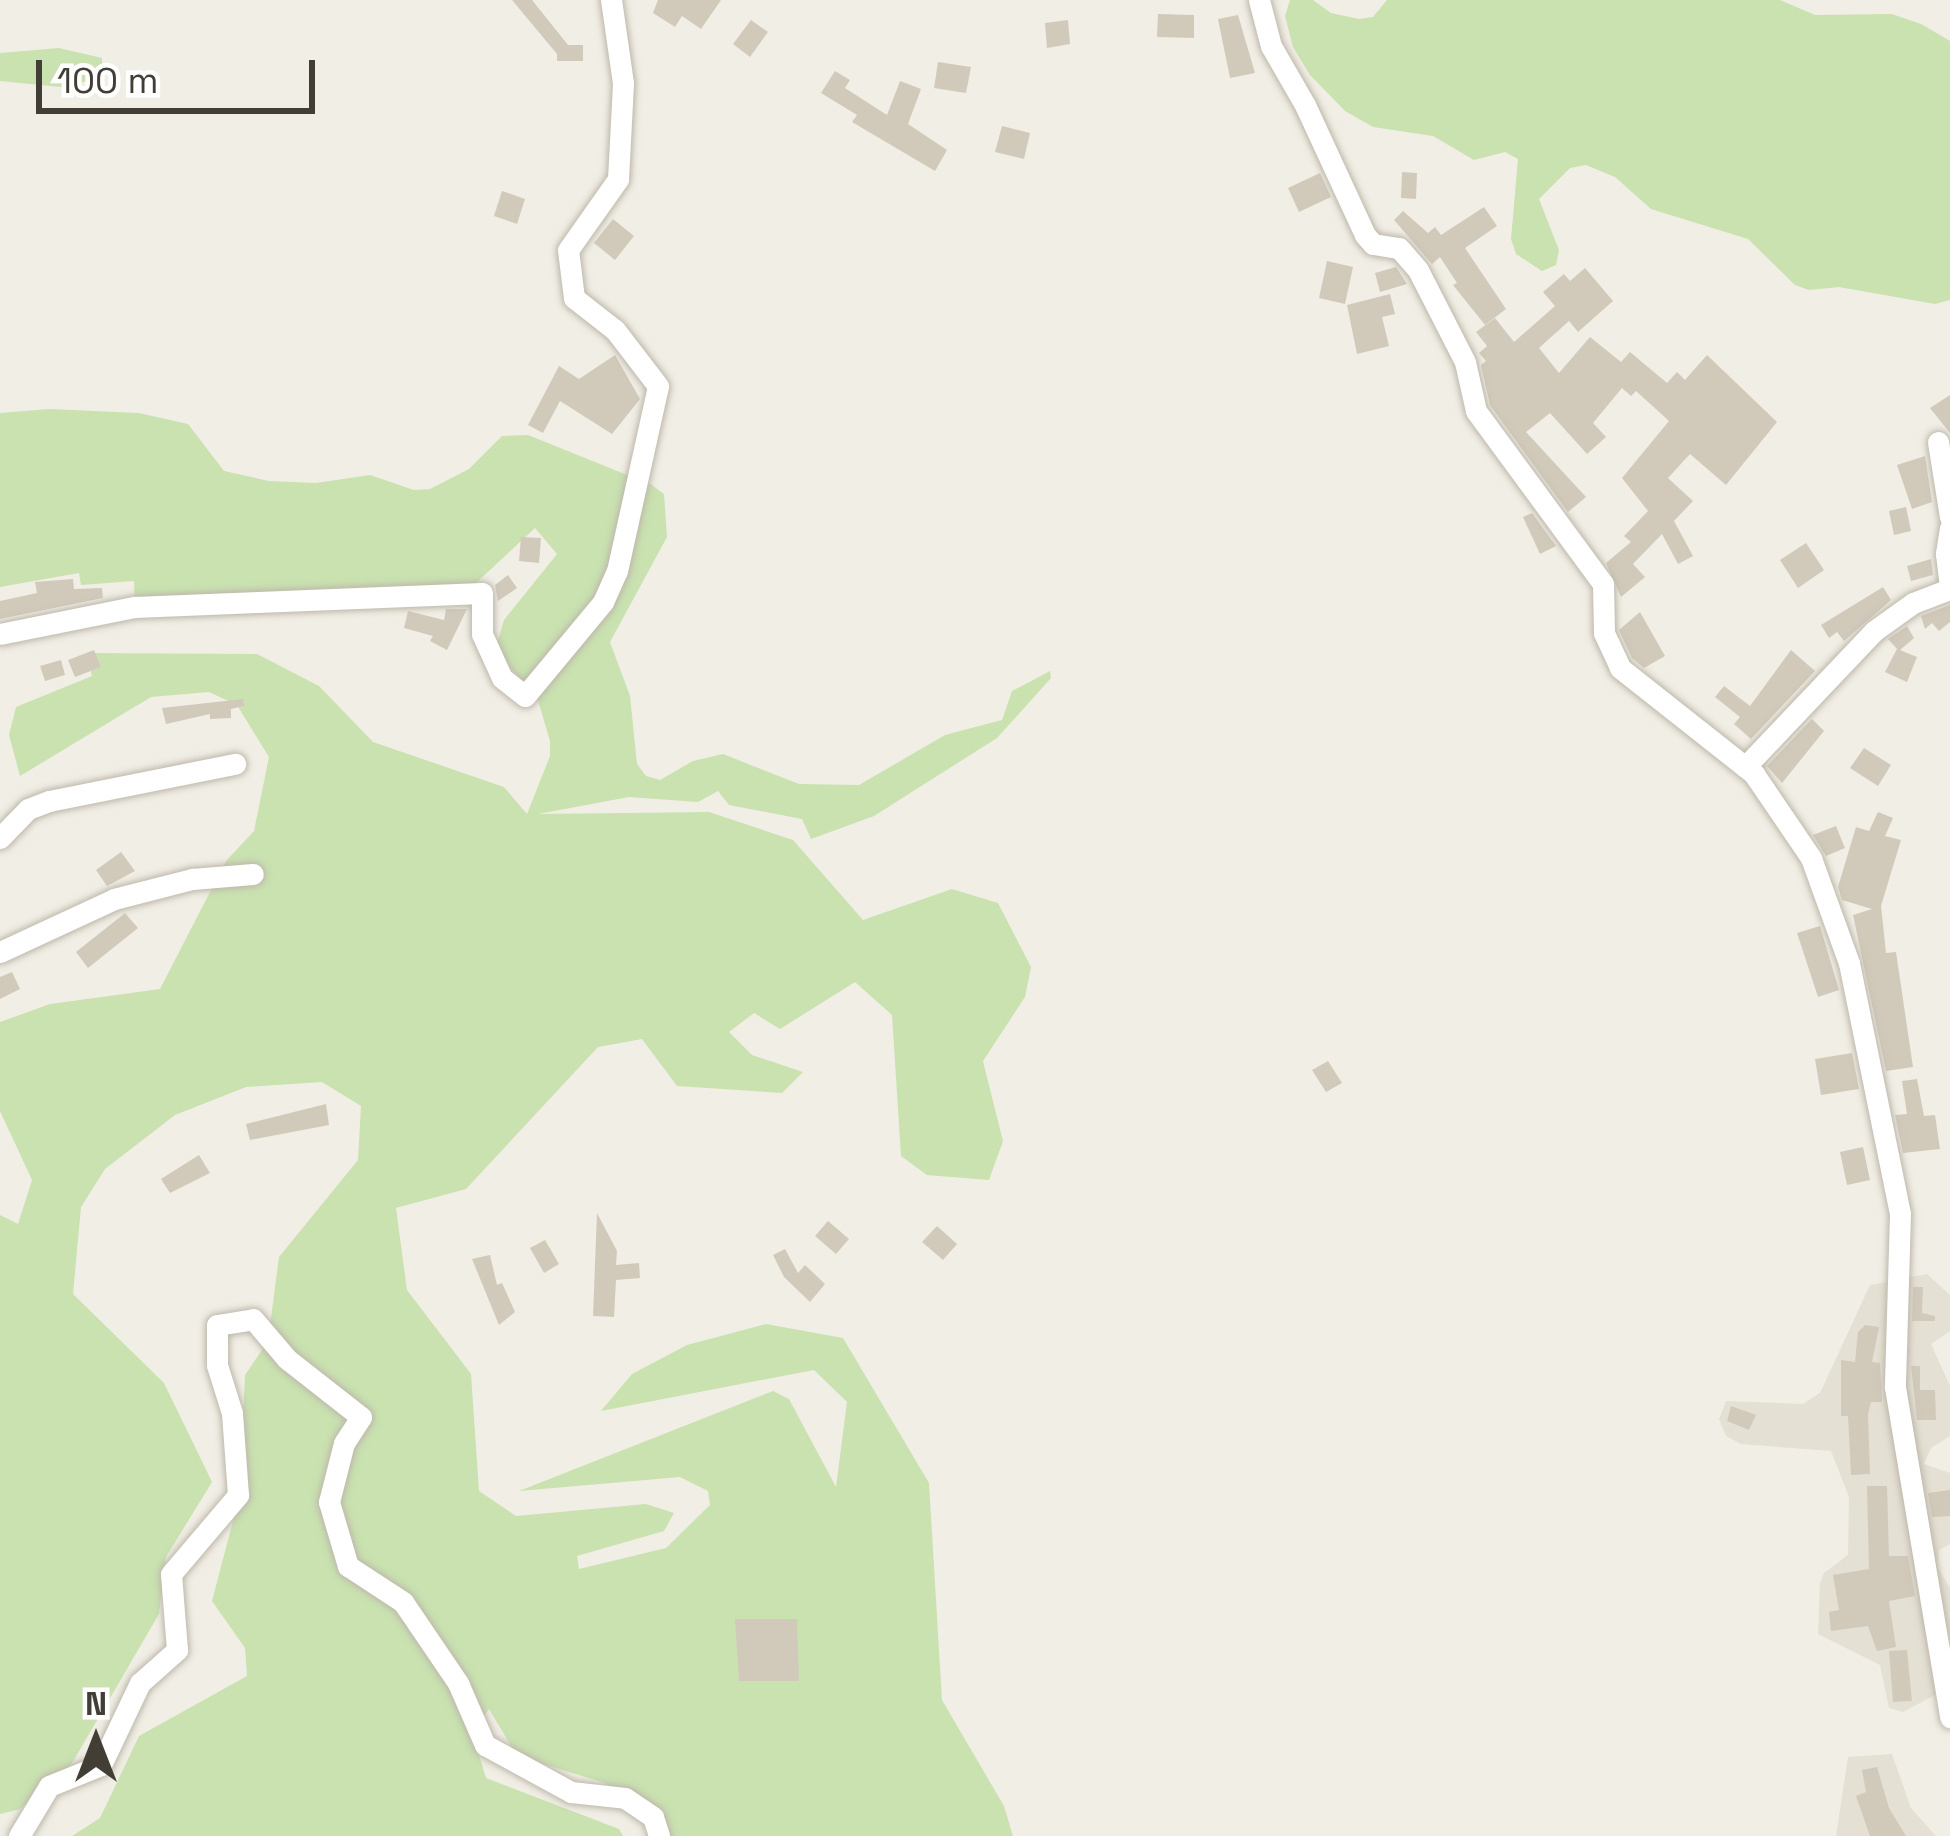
<!DOCTYPE html>
<html>
<head>
<meta charset="utf-8">
<style>
  body { margin:0 }
  #map { position:relative; width:1950px; height:1836px; overflow:hidden; background:#f1eee5; font-family:"Space Grotesk",sans-serif }
  div>[style] { position:absolute }
  [style*='--x'] { left:calc(var(--x)*1px); top:calc(var(--y)*1px); width:calc(var(--w)*1px); rotate:calc(var(--a)*1deg) }
  .residential>* { inset:0; background:#e4e0d3 }
  .green>* { inset:0; background:#c9e2b0 }
  .building>* { inset:0; background:#d1cabb }
  .roads { filter:drop-shadow(0 0 3px #beb8ab) drop-shadow(0 0 3px #beb8ab) }
  .minor>* { height:21px; margin:-10.5px; padding:0 10.5px; transform-origin:10.5px; border-radius:10.5px; background:#fff }
  span { translate:-50% -50%; white-space:nowrap; text-align:center; line-height:1.15; -webkit-text-stroke:9px #fff; paint-order:stroke }
  .north { position:absolute; left:36px; top:1680px; width:120px; height:120px; -webkit-text-stroke:9px #fff; paint-order:stroke; rotate:0deg; font-size:33px; font-weight:700; line-height:48px; text-align:center; color:#423e35 }
  .north::after { content:''; display:block; margin:auto; width:42px; height:54px; background:#423e35; clip-path:polygon(50% 0,100% 100%,50% 72%,0 100%) }
  .scale { position:absolute; left:36px; top:60px; width:279px; height:54px; box-sizing:border-box; border:6px solid #423e35; border-top:0; padding-left:15px; font-size:36px; line-height:42px; white-space:nowrap; color:#423e35; -webkit-text-stroke:9px #fff; paint-order:stroke }
</style>
</head>
<body>
<div id="map">
  <div class="residential">
    <i style="clip-path:polygon(1927px 1274px,1950px 1295px,1950px 1331px,1931px 1344px,1950px 1386px,1950px 1436px,1931px 1448px,1924px 1464px,1950px 1473px,1950px 1544px,1939px 1550px,1938px 1568px,1950px 1588px,1950px 1687px,1903px 1712px,1889px 1708px,1880px 1665px,1818px 1634px,1820px 1583px,1824px 1573px,1848px 1555px,1849px 1497px,1831px 1451px,1741px 1444px,1726px 1436px,1719px 1419px,1726px 1401px,1803px 1404px,1820px 1393px,1870px 1285px)"></i>
    <i style="clip-path:polygon(1892px 1754px,1911px 1808px,1936px 1836px,1836px 1836px,1848px 1757px)"></i>
  </div>
  <div class="green">
    <i style="clip-path:polygon(1290px 0,1313px 0,1331px 13px,1359px 19px,1373px 17px,1387px 0,1780px 0,1815px 15px,1892px 14px,1921px 24px,1950px 41px,1950px 300px,1935px 304px,1839px 287px,1809px 290px,1795px 285px,1748px 239px,1651px 209px,1615px 177px,1586px 165px,1570px 168px,1539px 199px,1559px 250px,1556px 265px,1542px 271px,1516px 254px,1511px 239px,1518px 159px,1505px 152px,1474px 160px,1433px 136px,1373px 127px,1345px 111px,1310px 75px,1293px 47px,1285px 16px)"></i>
    <i style="clip-path:polygon(59px 48px,102px 58px,102px 73px,71px 88px,0 81px,0 53px)"></i>
    <i style="clip-path:polygon(49px 409px,139px 413px,188px 424px,224px 471px,269px 481px,316px 483px,370px 475px,414px 490px,430px 489px,469px 469px,502px 436px,528px 435px,652px 485px,664px 494px,667px 537px,610px 642px,630px 696px,637px 764px,646px 776px,660px 780px,693px 761px,723px 754px,799px 784px,859px 785px,945px 735px,1002px 720px,1012px 691px,1050px 671px,1051px 678px,997px 738px,874px 816px,811px 839px,802px 819px,729px 805px,718px 791px,698px 802px,629px 797px,538px 814px,709px 812px,793px 840px,863px 920px,952px 889px,998px 903px,1031px 967px,1025px 997px,983px 1061px,1003px 1141px,989px 1180px,927px 1175px,901px 1156px,892px 1015px,855px 982px,780px 1029px,754px 1013px,729px 1032px,752px 1055px,803px 1072px,782px 1093px,677px 1086px,642px 1039px,598px 1047px,466px 1189px,396px 1208px,407px 1290px,471px 1374px,479px 1491px,516px 1516px,646px 1504px,674px 1513px,664px 1531px,577px 1556px,579px 1569px,666px 1548px,710px 1505px,708px 1491px,680px 1477px,519px 1491px,773px 1391px,789px 1399px,836px 1487px,847px 1402px,814px 1370px,601px 1411px,632px 1374px,687px 1345px,766px 1324px,843px 1338px,929px 1483px,942px 1700px,1004px 1806px,1013px 1836px,664px 1836px,661px 1822px,605px 1783px,517px 1756px,489px 1709px,472px 1732px,486px 1778px,619px 1829px,623px 1836px,72px 1836px,100px 1818px,139px 1736px,247px 1676px,245px 1648px,212px 1601px,239px 1498px,245px 1375px,268px 1341px,279px 1257px,358px 1160px,361px 1106px,322px 1082px,246px 1087px,175px 1115px,105px 1169px,81px 1207px,73px 1294px,164px 1383px,212px 1482px,166px 1557px,159px 1614px,71px 1765px,20px 1809px,0 1814px,0 1215px,18px 1224px,32px 1180px,0 1111px,0 1022px,50px 1004px,160px 989px,226px 861px,254px 831px,269px 757px,237px 705px,209px 692px,151px 697px,20px 776px,9px 735px,16px 707px,92px 676px,87px 653px,257px 654px,319px 686px,373px 742px,504px 787px,527px 814px,550px 756px,550px 741px,537px 697px,495px 651px,504px 620px,557px 554px,535px 528px,475px 584px,407px 604px,252px 614px,135px 617px,134px 581px,81px 585px,79px 573px,0 587px,0 413px)"></i>
  </div>
  <div class="building">
    <i style="clip-path:polygon(512px 0,532px 0,568px 45px,583px 45px,583px 61px,557px 61px,557px 54px)"></i>
    <i style="clip-path:polygon(658px 0,721px 0,701px 29px,682px 16px,675px 27px,653px 13px)"></i>
    <i style="clip-path:polygon(1158px 14px,1194px 15px,1194px 38px,1157px 37px)"></i>
    <i style="clip-path:polygon(1238px 15px,1255px 73px,1230px 78px,1218px 19px)"></i>
    <i style="clip-path:polygon(751px 20px,768px 32px,750px 57px,733px 44px)"></i>
    <i style="clip-path:polygon(1068px 20px,1070px 44px,1047px 48px,1045px 23px)"></i>
    <i style="clip-path:polygon(938px 62px,971px 67px,966px 93px,934px 88px)"></i>
    <i style="clip-path:polygon(835px 71px,850px 80px,845px 88px,887px 115px,900px 81px,921px 89px,908px 124px,947px 150px,935px 171px,852px 122px,857px 115px,821px 93px)"></i>
    <i style="clip-path:polygon(1002px 126px,1030px 133px,1024px 159px,995px 152px)"></i>
    <i style="clip-path:polygon(1402px 172px,1417px 173px,1416px 199px,1401px 198px)"></i>
    <i style="clip-path:polygon(1320px 173px,1331px 197px,1299px 212px,1288px 188px)"></i>
    <i style="clip-path:polygon(502px 191px,525px 199px,517px 224px,494px 216px)"></i>
    <i style="clip-path:polygon(1484px 207px,1497px 226px,1465px 248px,1506px 309px,1485px 325px,1453px 285px,1457px 283px,1440px 257px,1432px 264px,1394px 220px,1403px 211px,1428px 233px,1435px 227px,1441px 235px)"></i>
    <i style="clip-path:polygon(613px 219px,634px 236px,615px 260px,594px 243px)"></i>
    <i style="clip-path:polygon(1327px 261px,1353px 267px,1345px 304px,1319px 298px)"></i>
    <i style="clip-path:polygon(1396px 267px,1407px 284px,1380px 292px,1375px 273px)"></i>
    <i style="clip-path:polygon(1585px 268px,1613px 301px,1578px 332px,1569px 321px,1539px 348px,1559px 373px,1590px 337px,1621px 362px,1630px 352px,1667px 383px,1677px 372px,1685px 380px,1707px 355px,1777px 422px,1726px 485px,1690px 454px,1668px 478px,1693px 501px,1674px 521px,1693px 556px,1678px 564px,1662px 534px,1633px 564px,1645px 577px,1621px 597px,1606px 563px,1631px 542px,1624px 536px,1648px 511px,1622px 478px,1669px 421px,1636px 391px,1631px 396px,1622px 388px,1593px 423px,1606px 437px,1587px 454px,1550px 413px,1526px 432px,1586px 497px,1568px 512px,1490px 405px,1481px 365px,1486px 361px,1479px 353px,1487px 346px,1476px 332px,1495px 318px,1514px 342px,1555px 306px,1543px 292px,1564px 274px,1570px 281px)"></i>
    <i style="clip-path:polygon(1390px 294px,1395px 314px,1382px 317px,1389px 346px,1357px 354px,1347px 305px)"></i>
    <i style="clip-path:polygon(615px 355px,640px 399px,612px 434px,560px 401px,543px 433px,528px 425px,559px 366px,579px 379px)"></i>
    <i style="clip-path:polygon(1950px 395px,1950px 433px,1930px 408px)"></i>
    <i style="clip-path:polygon(1925px 456px,1932px 502px,1912px 509px,1897px 465px)"></i>
    <i style="clip-path:polygon(1906px 507px,1911px 531px,1894px 535px,1889px 511px)"></i>
    <i style="clip-path:polygon(1532px 513px,1556px 546px,1540px 554px,1523px 517px)"></i>
    <i style="clip-path:polygon(521px 537px,541px 538px,539px 563px,519px 561px)"></i>
    <i style="clip-path:polygon(1806px 543px,1824px 570px,1798px 588px,1780px 560px)"></i>
    <i style="clip-path:polygon(1931px 559px,1933px 575px,1911px 581px,1907px 566px)"></i>
    <i style="clip-path:polygon(508px 575px,517px 588px,498px 601px,495px 585px)"></i>
    <i style="clip-path:polygon(73px 579px,74px 589px,102px 588px,103px 598px,0 619px,0 601px,37px 593px,35px 582px)"></i>
    <i style="clip-path:polygon(1883px 587px,1891px 600px,1844px 641px,1837px 632px,1829px 638px,1821px 625px)"></i>
    <i style="clip-path:polygon(1950px 605px,1950px 622px,1939px 631px,1932px 623px,1925px 629px,1921px 616px)"></i>
    <i style="clip-path:polygon(446px 609px,467px 609px,447px 650px,430px 641px,433px 636px,404px 628px,408px 611px,444px 620px)"></i>
    <i style="clip-path:polygon(1640px 612px,1665px 656px,1644px 668px,1632px 658px,1619px 630px)"></i>
    <i style="clip-path:polygon(1907px 626px,1914px 638px,1900px 650px,1917px 657px,1907px 682px,1885px 672px,1897px 649px,1888px 639px)"></i>
    <i style="clip-path:polygon(94px 650px,101px 667px,75px 677px,68px 660px)"></i>
    <i style="clip-path:polygon(1791px 650px,1815px 671px,1751px 739px,1734px 724px,1740px 717px,1715px 697px,1724px 686px,1750px 706px)"></i>
    <i style="clip-path:polygon(61px 660px,65px 675px,45px 681px,40px 666px)"></i>
    <i style="clip-path:polygon(243px 699px,244px 706px,231px 709px,231px 718px,210px 719px,210px 714px,166px 724px,162px 708px)"></i>
    <i style="clip-path:polygon(1812px 719px,1824px 731px,1782px 783px,1767px 766px)"></i>
    <i style="clip-path:polygon(1864px 748px,1891px 765px,1878px 786px,1850px 768px)"></i>
    <i style="clip-path:polygon(1878px 812px,1893px 818px,1885px 836px,1901px 840px,1881px 906px,1886px 953px,1896px 952px,1913px 1067px,1886px 1071px,1853px 915px,1872px 909px,1842px 900px,1838px 887px,1856px 827px,1869px 831px)"></i>
    <i style="clip-path:polygon(1836px 826px,1845px 848px,1826px 856px,1813px 835px)"></i>
    <i style="clip-path:polygon(121px 852px,135px 871px,107px 886px,96px 870px)"></i>
    <i style="clip-path:polygon(125px 913px,138px 928px,88px 968px,76px 952px)"></i>
    <i style="clip-path:polygon(1820px 926px,1839px 990px,1818px 997px,1797px 933px)"></i>
    <i style="clip-path:polygon(12px 972px,20px 989px,0 999px,0 977px)"></i>
    <i style="clip-path:polygon(1852px 1053px,1859px 1089px,1821px 1095px,1815px 1059px)"></i>
    <i style="clip-path:polygon(1328px 1061px,1342px 1083px,1326px 1092px,1312px 1070px)"></i>
    <i style="clip-path:polygon(1917px 1079px,1924px 1116px,1935px 1115px,1940px 1149px,1903px 1153px,1895px 1115px,1907px 1114px,1902px 1081px)"></i>
    <i style="clip-path:polygon(326px 1104px,329px 1125px,250px 1140px,246px 1124px)"></i>
    <i style="clip-path:polygon(1863px 1147px,1870px 1180px,1847px 1185px,1840px 1152px)"></i>
    <i style="clip-path:polygon(199px 1155px,210px 1173px,170px 1193px,161px 1179px)"></i>
    <i style="clip-path:polygon(597px 1213px,617px 1251px,616px 1265px,639px 1263px,640px 1278px,616px 1280px,614px 1317px,593px 1316px)"></i>
    <i style="clip-path:polygon(828px 1221px,849px 1239px,836px 1254px,815px 1236px)"></i>
    <i style="clip-path:polygon(937px 1226px,957px 1244px,943px 1260px,922px 1242px)"></i>
    <i style="clip-path:polygon(545px 1240px,559px 1264px,544px 1273px,530px 1248px)"></i>
    <i style="clip-path:polygon(785px 1249px,798px 1273px,805px 1265px,825px 1284px,810px 1302px,784px 1277px,773px 1255px)"></i>
    <i style="clip-path:polygon(490px 1255px,497px 1285px,502px 1283px,515px 1312px,499px 1325px,472px 1259px)"></i>
    <i style="clip-path:polygon(1913px 1287px,1923px 1287px,1922px 1313px,1935px 1316px,1935px 1321px,1912px 1321px)"></i>
    <i style="clip-path:polygon(1865px 1325px,1879px 1327px,1872px 1362px,1880px 1363px,1882px 1402px,1871px 1402px,1868px 1414px,1870px 1474px,1851px 1475px,1848px 1416px,1841px 1416px,1841px 1360px,1855px 1362px,1858px 1332px)"></i>
    <i style="clip-path:polygon(1911px 1366px,1920px 1366px,1920px 1390px,1935px 1390px,1936px 1420px,1917px 1420px)"></i>
    <i style="clip-path:polygon(1731px 1406px,1756px 1415px,1749px 1430px,1727px 1421px)"></i>
    <i style="clip-path:polygon(1867px 1486px,1887px 1486px,1889px 1556px,1908px 1556px,1915px 1596px,1889px 1601px,1896px 1647px,1877px 1651px,1868px 1626px,1831px 1631px,1829px 1612px,1839px 1610px,1833px 1575px,1869px 1569px)"></i>
    <i style="clip-path:polygon(1950px 1490px,1950px 1516px,1932px 1517px,1928px 1493px)"></i>
    <i style="clip-path:polygon(735px 1619px,797px 1619px,799px 1681px,739px 1681px)"></i>
    <i style="clip-path:polygon(1907px 1650px,1912px 1701px,1893px 1702px,1889px 1651px)"></i>
    <i style="clip-path:polygon(1877px 1767px,1889px 1808px,1906px 1836px,1870px 1836px,1856px 1796px,1866px 1792px,1862px 1770px)"></i>
  </div>
  <div class="roads">
    <div class="minor">
      <i style="--x:1259;--y:0;--w:48;--a:75.4"></i>
      <i style="--x:1271;--y:46;--w:68;--a:60"></i>
      <i style="--x:1305;--y:105;--w:143;--a:65.2"></i>
      <i style="--x:1365;--y:235;--w:12;--a:48"></i>
      <i style="--x:1373;--y:244;--w:26;--a:9"></i>
      <i style="--x:1399;--y:248;--w:29;--a:49"></i>
      <i style="--x:1418;--y:270;--w:103;--a:62.9"></i>
      <i style="--x:1465;--y:362;--w:50;--a:77.3"></i>
      <i style="--x:1476;--y:411;--w:215;--a:53.7"></i>
      <i style="--x:1603;--y:584;--w:49;--a:88.8"></i>
      <i style="--x:1604;--y:633;--w:38;--a:65"></i>
      <i style="--x:1620;--y:668;--w:171;--a:38.3"></i>
      <i style="--x:1754;--y:774;--w:102;--a:55.8"></i>
      <i style="--x:1811;--y:858;--w:112;--a:70.1"></i>
      <i style="--x:1849;--y:963;--w:256;--a:78.5"></i>
      <i style="--x:1900;--y:1214;--w:173;--a:91.7"></i>
      <i style="--x:1895;--y:1387;--w:335;--a:80.5"></i>
      <i style="--x:1938;--y:442;--w:76;--a:80.9"></i>
      <i style="--x:1950;--y:528;--w:26;--a:99"></i>
      <i style="--x:1946;--y:554;--w:34;--a:83"></i>
      <i style="--x:0;--y:634;--w:137;--a:-11.4"></i>
      <i style="--x:134;--y:607;--w:348;--a:-2.3"></i>
      <i style="--x:482;--y:593;--w:41;--a:90"></i>
      <i style="--x:482;--y:634;--w:48;--a:65.6"></i>
      <i style="--x:502;--y:678;--w:29;--a:38"></i>
      <i style="--x:525;--y:696;--w:122;--a:-50.3"></i>
      <i style="--x:603;--y:602;--w:34;--a:-66"></i>
      <i style="--x:617;--y:571;--w:189;--a:-77.5"></i>
      <i style="--x:658;--y:386;--w:71;--a:-127.5"></i>
      <i style="--x:615;--y:330;--w:52;--a:-142"></i>
      <i style="--x:574;--y:298;--w:48;--a:-97.1"></i>
      <i style="--x:568;--y:250;--w:87;--a:-54.8"></i>
      <i style="--x:618;--y:179;--w:96;--a:-87"></i>
      <i style="--x:623;--y:83;--w:84;--a:-98.2"></i>
      <i style="--x:1745;--y:767;--w:187;--a:-46.5"></i>
      <i style="--x:1874;--y:631;--w:48;--a:-35.7"></i>
      <i style="--x:1913;--y:603;--w:40;--a:-21"></i>
      <i style="--x:0;--y:838;--w:40;--a:-46"></i>
      <i style="--x:28;--y:809;--w:22;--a:-21"></i>
      <i style="--x:49;--y:801;--w:190;--a:-11.3"></i>
      <i style="--x:0;--y:952;--w:126;--a:-24.9"></i>
      <i style="--x:114;--y:899;--w:81;--a:-14.4"></i>
      <i style="--x:192;--y:879;--w:61;--a:-4.7"></i>
      <i style="--x:19;--y:1836;--w:58;--a:-59"></i>
      <i style="--x:49;--y:1786;--w:56;--a:-22"></i>
      <i style="--x:101;--y:1765;--w:91;--a:-64.6"></i>
      <i style="--x:140;--y:1683;--w:50;--a:-41.7"></i>
      <i style="--x:177;--y:1650;--w:76;--a:-94.5"></i>
      <i style="--x:171;--y:1574;--w:104;--a:-49.7"></i>
      <i style="--x:238;--y:1495;--w:82;--a:-94.2"></i>
      <i style="--x:232;--y:1413;--w:50;--a:-107.4"></i>
      <i style="--x:217;--y:1365;--w:40;--a:-90"></i>
      <i style="--x:217;--y:1325;--w:36;--a:-9"></i>
      <i style="--x:253;--y:1319;--w:52;--a:49.6"></i>
      <i style="--x:287;--y:1359;--w:94;--a:38.1"></i>
      <i style="--x:361;--y:1417;--w:31;--a:123"></i>
      <i style="--x:344;--y:1443;--w:61;--a:104.3"></i>
      <i style="--x:329;--y:1502;--w:67;--a:73.5"></i>
      <i style="--x:348;--y:1566;--w:66;--a:33.2"></i>
      <i style="--x:403;--y:1602;--w:98;--a:55.8"></i>
      <i style="--x:458;--y:1683;--w:68;--a:66.5"></i>
      <i style="--x:485;--y:1745;--w:98;--a:28.7"></i>
      <i style="--x:571;--y:1792;--w:54;--a:6.3"></i>
      <i style="--x:625;--y:1798;--w:34;--a:34"></i>
      <i style="--x:653;--y:1817;--w:20;--a:72"></i>
    </div>
  </div>
  <div class="north">N</div>
  <div class="scale">100 m</div>
</div>
</body>
</html>
